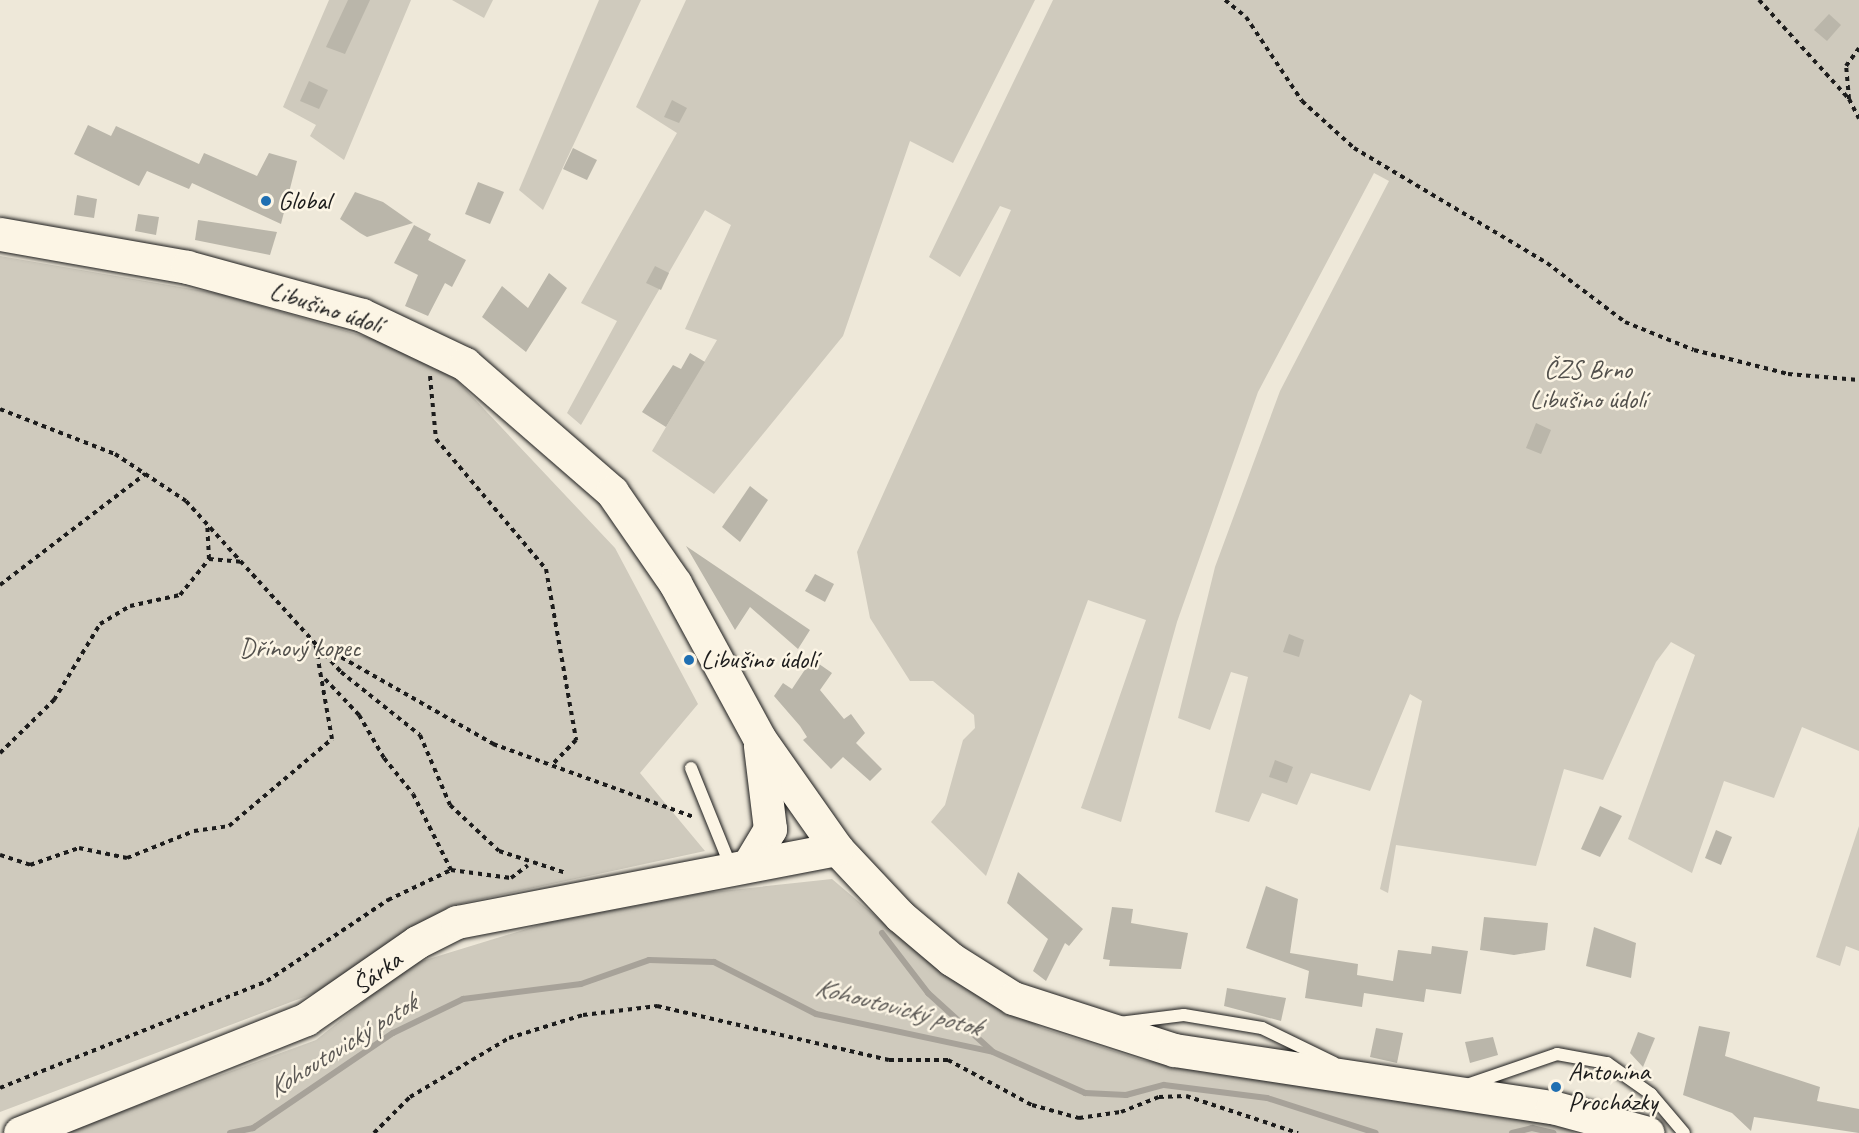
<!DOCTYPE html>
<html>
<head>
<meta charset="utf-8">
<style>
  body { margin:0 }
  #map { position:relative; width:1859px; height:1133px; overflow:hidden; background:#eee8d9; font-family:Caveat,sans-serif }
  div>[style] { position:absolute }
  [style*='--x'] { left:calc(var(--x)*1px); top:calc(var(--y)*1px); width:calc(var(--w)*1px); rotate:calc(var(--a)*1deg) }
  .green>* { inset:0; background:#cfcabd }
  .stream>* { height:6px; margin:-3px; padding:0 3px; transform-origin:3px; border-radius:3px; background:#a7a299 }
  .building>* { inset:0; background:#bab6aa }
  .path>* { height:4px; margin-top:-2px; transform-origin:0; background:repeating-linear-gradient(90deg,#1c1c1c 0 4.5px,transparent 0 9px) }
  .roads { filter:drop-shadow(0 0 2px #1c1c1c) drop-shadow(0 0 2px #1c1c1c) }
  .lane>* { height:12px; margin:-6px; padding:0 6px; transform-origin:6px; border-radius:6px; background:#fcf5e5 }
  .secondary>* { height:33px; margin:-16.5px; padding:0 16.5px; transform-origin:16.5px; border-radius:16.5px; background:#fcf5e5 }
  .dots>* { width:16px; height:16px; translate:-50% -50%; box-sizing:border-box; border:3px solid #fcf5e5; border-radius:50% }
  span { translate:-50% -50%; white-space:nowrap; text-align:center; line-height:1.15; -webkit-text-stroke:5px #fcf5e5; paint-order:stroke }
  .poi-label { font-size:26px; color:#1c1c1c }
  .left { translate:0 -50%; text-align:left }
  .street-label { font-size:26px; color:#1c1c1c }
  .park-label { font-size:26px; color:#52504c }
  .water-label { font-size:27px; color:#5b5854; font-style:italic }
</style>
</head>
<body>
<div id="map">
  <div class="green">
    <i style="clip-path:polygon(329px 0,411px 0,344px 160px,310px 136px,316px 125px,283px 107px)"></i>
    <i style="clip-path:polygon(452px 0,493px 0,484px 18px)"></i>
    <i style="clip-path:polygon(599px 0,641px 0,543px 210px,519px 190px)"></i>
    <i style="clip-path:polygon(686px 0,1035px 0,953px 163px,910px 141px,843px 336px,714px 494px,652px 451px,717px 340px,685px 329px,731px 225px,705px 210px,581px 425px,567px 413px,617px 321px,581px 303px,677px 133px,636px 107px)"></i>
    <i style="clip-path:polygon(1053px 0,1859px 0,1859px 751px,1802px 727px,1774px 798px,1724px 781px,1692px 873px,1628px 839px,1695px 655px,1671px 642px,1656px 662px,1603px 780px,1564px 769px,1536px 866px,1396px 845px,1388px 893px,1380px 889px,1422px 701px,1410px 694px,1370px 791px,1311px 773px,1297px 805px,1262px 793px,1249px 822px,1215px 812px,1248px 677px,1231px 672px,1210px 730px,1178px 718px,1215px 567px,1280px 391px,1389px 181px,1374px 173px,1258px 392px,1177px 622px,1121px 822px,1081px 808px,1146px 620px,1088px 600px,986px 876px,931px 822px,945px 805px,963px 740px,975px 728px,974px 715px,933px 681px,910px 681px,870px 618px,857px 552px,1011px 210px,1000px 206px,960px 277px,929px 257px)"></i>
    <i style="clip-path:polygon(0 256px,221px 294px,435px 357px,615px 548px,698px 704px,640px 773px,705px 851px,450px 906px,315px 993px,0 1112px)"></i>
    <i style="clip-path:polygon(1859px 826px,1859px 951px,1846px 946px,1840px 966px,1816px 957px)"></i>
    <i style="clip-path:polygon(832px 879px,946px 976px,1042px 1028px,1142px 1060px,1548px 1119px,1575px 1133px,63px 1133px,316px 1040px,409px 965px,546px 923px,703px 893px)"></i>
  </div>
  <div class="stream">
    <i style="--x:882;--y:933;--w:76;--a:52.5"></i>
    <i style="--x:928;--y:993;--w:86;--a:42.2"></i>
    <i style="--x:230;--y:1133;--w:24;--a:-12"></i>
    <i style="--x:253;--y:1128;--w:169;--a:-34.2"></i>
    <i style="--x:393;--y:1033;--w:78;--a:-25.9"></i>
    <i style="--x:463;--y:999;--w:119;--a:-7.2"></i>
    <i style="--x:581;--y:984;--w:72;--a:-19.4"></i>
    <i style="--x:649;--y:960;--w:65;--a:1.8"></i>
    <i style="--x:714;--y:962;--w:114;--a:27"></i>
    <i style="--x:816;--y:1014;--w:181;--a:12.1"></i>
    <i style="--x:993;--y:1052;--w:101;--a:24"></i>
    <i style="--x:1085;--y:1093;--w:41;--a:2.8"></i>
    <i style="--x:1126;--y:1095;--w:39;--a:-15"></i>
    <i style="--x:1164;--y:1085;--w:104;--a:7.2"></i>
    <i style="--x:1267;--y:1098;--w:114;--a:17.8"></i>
    <i style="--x:1512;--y:1133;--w:21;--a:-14"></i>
    <i style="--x:1532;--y:1128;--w:22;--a:13"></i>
  </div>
  <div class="building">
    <i style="clip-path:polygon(348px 0,370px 0,345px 54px,326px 47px)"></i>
    <i style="clip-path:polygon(1829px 14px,1841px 25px,1827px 41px,1814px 30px)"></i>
    <i style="clip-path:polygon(309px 81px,328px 90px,319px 109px,300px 101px)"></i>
    <i style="clip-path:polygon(672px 100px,687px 108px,679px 123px,664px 117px)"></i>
    <i style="clip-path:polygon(88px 125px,111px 136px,116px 126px,199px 164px,204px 153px,257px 176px,269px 153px,297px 161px,281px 224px,192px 183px,189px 189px,147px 171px,139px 186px,74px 154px)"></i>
    <i style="clip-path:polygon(573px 148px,597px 160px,587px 180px,563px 169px)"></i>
    <i style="clip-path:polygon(478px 182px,504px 192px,490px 224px,465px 214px)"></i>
    <i style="clip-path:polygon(355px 192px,383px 202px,413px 223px,367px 237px,360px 233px,340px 219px)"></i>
    <i style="clip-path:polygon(77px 195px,97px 199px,94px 218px,74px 215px)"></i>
    <i style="clip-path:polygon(138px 214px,159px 217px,156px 235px,135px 231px)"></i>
    <i style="clip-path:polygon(198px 220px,277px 232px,270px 255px,195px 240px)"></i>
    <i style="clip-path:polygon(414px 225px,431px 234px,428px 240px,466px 260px,452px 287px,445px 283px,428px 316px,405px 306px,418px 275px,394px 263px)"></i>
    <i style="clip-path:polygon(655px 266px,669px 273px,661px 290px,646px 283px)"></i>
    <i style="clip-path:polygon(549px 273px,567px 288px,526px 352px,482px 317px,502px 286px,528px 308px)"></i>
    <i style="clip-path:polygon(690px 353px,705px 362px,666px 427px,642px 412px,673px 365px,681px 369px)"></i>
    <i style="clip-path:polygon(1536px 423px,1551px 430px,1541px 454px,1526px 448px)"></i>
    <i style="clip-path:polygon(750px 486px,768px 500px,740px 542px,722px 527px)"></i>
    <i style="clip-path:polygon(686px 546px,810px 630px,798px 649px,750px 607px,735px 630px)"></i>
    <i style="clip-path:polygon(815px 574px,834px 584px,825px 602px,805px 591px)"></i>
    <i style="clip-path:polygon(1289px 634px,1304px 640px,1299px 657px,1283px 652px)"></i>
    <i style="clip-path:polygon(812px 659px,832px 673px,820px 690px,844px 719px,851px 714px,865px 733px,856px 743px,882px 769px,870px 781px,843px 757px,831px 769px,803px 740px,807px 737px,800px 726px,774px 696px,783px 683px,792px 689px)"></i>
    <i style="clip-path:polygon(1275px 760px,1293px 767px,1287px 783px,1269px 777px)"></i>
    <i style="clip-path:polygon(1600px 806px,1622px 816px,1600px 857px,1581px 849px)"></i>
    <i style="clip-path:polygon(1716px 830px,1732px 837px,1721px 865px,1705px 858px)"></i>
    <i style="clip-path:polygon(1018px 872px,1083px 929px,1069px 946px,1065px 943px,1046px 981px,1033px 971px,1048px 939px,1007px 903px)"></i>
    <i style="clip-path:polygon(1266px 886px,1298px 899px,1290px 953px,1358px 964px,1357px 975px,1393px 981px,1398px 950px,1431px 954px,1432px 946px,1468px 951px,1461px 994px,1426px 989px,1424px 1002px,1364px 993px,1362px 1007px,1305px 998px,1309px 971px,1246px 948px)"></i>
    <i style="clip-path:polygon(1112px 907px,1133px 909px,1131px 923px,1188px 933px,1181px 969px,1109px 966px,1110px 960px,1103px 959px)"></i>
    <i style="clip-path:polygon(1484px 917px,1548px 923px,1545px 950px,1514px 955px,1480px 950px)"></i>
    <i style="clip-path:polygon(1594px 927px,1636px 943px,1631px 978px,1586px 966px)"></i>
    <i style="clip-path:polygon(1227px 988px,1286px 998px,1281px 1021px,1224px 1006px)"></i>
    <i style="clip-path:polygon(1699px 1026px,1730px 1032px,1725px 1056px,1820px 1087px,1817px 1101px,1859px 1109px,1859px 1133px,1754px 1117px,1751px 1131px,1732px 1113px,1683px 1095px)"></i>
    <i style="clip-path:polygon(1376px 1028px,1403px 1033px,1397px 1063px,1370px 1057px)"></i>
    <i style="clip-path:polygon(1638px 1032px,1655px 1038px,1643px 1067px,1630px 1053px)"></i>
    <i style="clip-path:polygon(1493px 1037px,1498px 1055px,1470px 1063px,1465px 1042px)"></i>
  </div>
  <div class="path">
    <i style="--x:1225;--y:0;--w:27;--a:39"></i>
    <i style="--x:1246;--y:17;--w:101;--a:56.3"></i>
    <i style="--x:1302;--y:101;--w:70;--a:42.1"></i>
    <i style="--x:1354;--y:148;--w:225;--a:30.8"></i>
    <i style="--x:1547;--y:263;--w:98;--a:37.1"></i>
    <i style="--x:1625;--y:322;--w:74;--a:22.1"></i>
    <i style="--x:1694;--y:350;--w:97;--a:14.3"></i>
    <i style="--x:1788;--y:374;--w:71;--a:4.8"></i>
    <i style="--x:1759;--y:0;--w:134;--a:47.7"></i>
    <i style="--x:1849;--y:99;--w:22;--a:63"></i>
    <i style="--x:1849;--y:99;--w:33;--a:-95"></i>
    <i style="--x:1846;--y:66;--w:22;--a:-54"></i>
    <i style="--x:430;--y:376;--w:63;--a:84.6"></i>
    <i style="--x:436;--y:439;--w:170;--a:49.8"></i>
    <i style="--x:546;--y:569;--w:174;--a:80"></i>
    <i style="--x:576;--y:740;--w:33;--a:134"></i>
    <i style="--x:0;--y:409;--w:123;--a:21.4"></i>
    <i style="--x:115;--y:454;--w:85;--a:33.5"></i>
    <i style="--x:186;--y:501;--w:231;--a:47.8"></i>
    <i style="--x:341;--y:672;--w:101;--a:38.6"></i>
    <i style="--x:420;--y:735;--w:76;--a:66.8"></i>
    <i style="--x:450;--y:805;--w:67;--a:43.2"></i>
    <i style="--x:499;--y:851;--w:71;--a:18.2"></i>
    <i style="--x:209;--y:559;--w:32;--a:5"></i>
    <i style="--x:0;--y:585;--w:183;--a:-37.4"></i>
    <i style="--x:318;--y:644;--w:202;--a:29.7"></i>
    <i style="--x:493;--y:744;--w:214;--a:20"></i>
    <i style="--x:325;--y:679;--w:50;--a:46.6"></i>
    <i style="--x:359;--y:715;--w:50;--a:59.8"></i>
    <i style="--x:384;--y:758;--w:46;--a:51.1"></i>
    <i style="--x:413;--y:794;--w:85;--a:63.4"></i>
    <i style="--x:451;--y:870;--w:61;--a:7.6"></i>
    <i style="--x:511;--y:878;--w:21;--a:-37"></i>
    <i style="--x:0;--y:753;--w:76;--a:-44.5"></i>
    <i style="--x:54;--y:700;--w:89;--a:-58.8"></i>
    <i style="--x:100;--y:624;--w:35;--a:-31"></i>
    <i style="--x:130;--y:606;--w:51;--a:-12.4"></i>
    <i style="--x:180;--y:595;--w:46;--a:-51.1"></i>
    <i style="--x:209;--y:559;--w:35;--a:-93"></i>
    <i style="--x:0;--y:855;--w:32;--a:18"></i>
    <i style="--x:30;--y:865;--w:52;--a:-19.1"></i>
    <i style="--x:79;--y:848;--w:49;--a:11.8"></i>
    <i style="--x:127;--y:858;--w:72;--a:-21.9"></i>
    <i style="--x:194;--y:831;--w:35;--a:-8"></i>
    <i style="--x:229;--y:826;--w:135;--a:-40.2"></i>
    <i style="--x:332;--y:739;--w:97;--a:-100"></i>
    <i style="--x:0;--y:1088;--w:288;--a:-21.8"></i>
    <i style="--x:267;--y:981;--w:146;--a:-33.8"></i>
    <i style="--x:388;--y:900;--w:70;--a:-25.5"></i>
    <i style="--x:374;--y:1133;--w:51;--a:-45"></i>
    <i style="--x:410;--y:1097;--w:115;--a:-30.8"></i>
    <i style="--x:509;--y:1038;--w:77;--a:-17.3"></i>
    <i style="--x:583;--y:1015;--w:75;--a:-6.9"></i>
    <i style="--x:657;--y:1006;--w:238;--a:13.1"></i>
    <i style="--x:889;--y:1060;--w:59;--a:0"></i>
    <i style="--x:948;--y:1060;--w:95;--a:28.2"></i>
    <i style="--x:1032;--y:1105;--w:49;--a:15.5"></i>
    <i style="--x:1079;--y:1118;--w:42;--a:-8.1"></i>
    <i style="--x:1121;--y:1112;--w:41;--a:-21.5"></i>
    <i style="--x:1159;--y:1097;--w:27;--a:-2"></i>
    <i style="--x:1186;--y:1096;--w:118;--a:18.3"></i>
  </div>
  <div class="roads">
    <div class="lane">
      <i style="--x:691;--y:768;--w:107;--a:68"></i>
      <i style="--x:1119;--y:1023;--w:65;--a:-7"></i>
      <i style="--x:1184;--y:1015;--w:79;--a:9.5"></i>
      <i style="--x:1262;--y:1028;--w:80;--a:25.9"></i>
      <i style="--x:1467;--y:1085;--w:95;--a:-19"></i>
      <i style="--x:1557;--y:1054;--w:51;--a:10.2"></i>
      <i style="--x:1607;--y:1063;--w:54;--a:35.2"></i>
      <i style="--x:1651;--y:1094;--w:51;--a:49.8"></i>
    </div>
    <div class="secondary">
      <i style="--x:0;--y:234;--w:190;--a:10"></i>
      <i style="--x:187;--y:267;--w:181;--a:15.3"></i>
      <i style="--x:362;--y:315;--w:114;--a:25.4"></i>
      <i style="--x:465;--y:364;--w:195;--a:41"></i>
      <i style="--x:612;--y:492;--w:111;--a:55.3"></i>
      <i style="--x:675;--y:583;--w:176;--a:61.5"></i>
      <i style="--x:759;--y:738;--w:136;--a:54.9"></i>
      <i style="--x:837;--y:849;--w:92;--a:46.8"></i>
      <i style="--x:900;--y:916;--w:67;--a:40.1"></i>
      <i style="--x:951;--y:959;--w:73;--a:32.2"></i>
      <i style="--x:1013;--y:998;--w:169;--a:17.9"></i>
      <i style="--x:1174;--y:1050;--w:382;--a:8.6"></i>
      <i style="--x:1552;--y:1107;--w:99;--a:15.2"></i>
      <i style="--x:749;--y:864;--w:41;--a:-59"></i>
      <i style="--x:770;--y:829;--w:84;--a:-96.9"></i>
      <i style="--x:20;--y:1133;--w:308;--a:-21.7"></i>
      <i style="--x:306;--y:1019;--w:135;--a:-34.7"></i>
      <i style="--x:417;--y:942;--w:45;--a:-26.6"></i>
      <i style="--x:457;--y:922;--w:387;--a:-10.9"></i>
    </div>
  </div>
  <div class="dots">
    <i style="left:266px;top:201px;background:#1f6fb2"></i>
    <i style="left:689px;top:660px;background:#1f6fb2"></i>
    <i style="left:1556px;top:1087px;background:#1f6fb2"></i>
  </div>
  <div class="poi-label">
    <span class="left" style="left:278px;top:201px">Global</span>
    <span class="left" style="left:701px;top:660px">Libušino údolí</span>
    <span class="left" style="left:1568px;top:1087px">Antonína<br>Procházky</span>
  </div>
  <div class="street-label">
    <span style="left:326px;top:308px;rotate:18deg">Libušino údolí</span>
    <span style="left:377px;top:973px;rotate:-37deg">Šárka</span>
  </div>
  <div class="park-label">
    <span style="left:1588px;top:385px">ČZS Brno<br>Libušino údolí</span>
    <span style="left:300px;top:648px">Dřínový kopec</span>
  </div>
  <div class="water-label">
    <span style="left:898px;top:1007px;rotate:14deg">Kohoutovický potok</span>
    <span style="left:342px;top:1046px;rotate:-32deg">Kohoutovický potok</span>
  </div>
</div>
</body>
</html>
